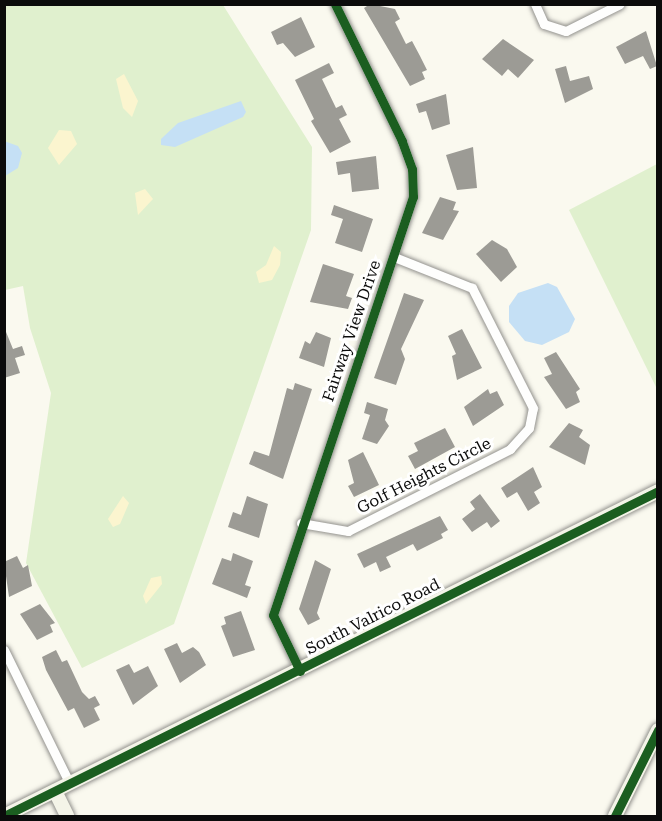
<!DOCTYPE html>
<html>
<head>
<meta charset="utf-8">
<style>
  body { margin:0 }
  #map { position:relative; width:662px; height:821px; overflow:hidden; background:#faf9ef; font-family:"Roboto Serif",serif }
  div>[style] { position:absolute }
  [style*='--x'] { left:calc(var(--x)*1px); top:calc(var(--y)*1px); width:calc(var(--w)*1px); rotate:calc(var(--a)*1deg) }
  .green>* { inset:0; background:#e0f0ce }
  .sand>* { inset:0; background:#fbf5cf }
  .water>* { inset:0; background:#c5e0f5 }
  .building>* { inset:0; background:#9c9b95 }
  .roads { filter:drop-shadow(0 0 2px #93928e) drop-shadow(0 0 2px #93928e) }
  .street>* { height:9px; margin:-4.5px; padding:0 4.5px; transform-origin:4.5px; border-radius:4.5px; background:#fefefd }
  .secondary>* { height:14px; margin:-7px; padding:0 7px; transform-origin:7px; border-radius:7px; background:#f4f4e8 }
  .cycleway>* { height:9px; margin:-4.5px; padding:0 4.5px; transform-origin:4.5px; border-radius:4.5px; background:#1b5e20 }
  span { translate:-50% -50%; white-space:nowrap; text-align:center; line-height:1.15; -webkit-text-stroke:6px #fff; paint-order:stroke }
  .street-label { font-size:16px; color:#0b0b0b }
  .frame { position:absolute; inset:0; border:6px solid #0b0b0b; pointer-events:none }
</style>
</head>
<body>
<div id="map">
  <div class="green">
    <i style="clip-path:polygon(5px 5px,223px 5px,312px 147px,311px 230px,174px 624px,82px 668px,26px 563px,51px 393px,30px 328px,23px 286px,5px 290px)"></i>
    <i style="clip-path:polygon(657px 164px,657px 389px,569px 210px)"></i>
  </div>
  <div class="sand">
    <i style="clip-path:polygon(124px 74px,138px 101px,132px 117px,123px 108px,116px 79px)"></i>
    <i style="clip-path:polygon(59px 130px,71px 131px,77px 144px,59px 165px,48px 148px)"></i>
    <i style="clip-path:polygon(145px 189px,153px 199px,138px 215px,135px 193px)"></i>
    <i style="clip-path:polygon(274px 246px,281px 252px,280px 265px,272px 280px,259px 283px,256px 272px,266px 265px)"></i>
    <i style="clip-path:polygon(123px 496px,129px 503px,120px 524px,113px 527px,108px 519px)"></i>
    <i style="clip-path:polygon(161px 576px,162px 584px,146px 604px,143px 596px,151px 578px)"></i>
  </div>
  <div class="water">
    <i style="clip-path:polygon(241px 101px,246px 112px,243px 117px,175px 147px,161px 145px,161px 139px,178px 123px)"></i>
    <i style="clip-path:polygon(4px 141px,18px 146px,22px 153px,18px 168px,5px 176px)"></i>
    <i style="clip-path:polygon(548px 283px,557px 287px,575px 319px,569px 332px,542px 345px,525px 341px,509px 322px,509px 306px,518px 293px)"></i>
  </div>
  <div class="building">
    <i style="clip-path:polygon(370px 4px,395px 9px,400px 19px,395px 22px,406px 44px,412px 41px,420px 56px,427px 70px,422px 72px,425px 79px,410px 86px,364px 8px)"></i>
    <i style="clip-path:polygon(301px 17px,315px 47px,295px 57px,283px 43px,277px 45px,271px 32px)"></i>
    <i style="clip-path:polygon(646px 31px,657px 66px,650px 69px,643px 56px,625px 64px,616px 47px)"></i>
    <i style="clip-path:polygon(503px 39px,534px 60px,518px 78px,508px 69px,502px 76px,482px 59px)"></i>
    <i style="clip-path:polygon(329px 63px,334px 73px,322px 79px,336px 108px,342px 105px,347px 115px,339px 119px,351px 142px,330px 153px,311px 121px,314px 119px,295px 80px)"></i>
    <i style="clip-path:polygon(566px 66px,570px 81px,589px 76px,593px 89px,565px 103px,555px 69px)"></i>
    <i style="clip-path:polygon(446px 94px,450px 124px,432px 130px,426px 111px,419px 113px,416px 104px)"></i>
    <i style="clip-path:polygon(473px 147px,477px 188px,457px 190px,446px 155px)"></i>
    <i style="clip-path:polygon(376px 156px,379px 189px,352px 192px,350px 173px,338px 175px,336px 162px)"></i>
    <i style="clip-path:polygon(440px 197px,456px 202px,453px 210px,459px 211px,443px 240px,422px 233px)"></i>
    <i style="clip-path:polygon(334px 205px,373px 219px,362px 252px,335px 243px,343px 219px,331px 215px)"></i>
    <i style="clip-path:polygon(492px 240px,507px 249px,517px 267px,501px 282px,476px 254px)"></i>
    <i style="clip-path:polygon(323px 264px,354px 274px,346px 296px,352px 298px,348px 309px,310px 302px)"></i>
    <i style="clip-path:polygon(404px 293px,424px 300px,401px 349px,405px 359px,396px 385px,374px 378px)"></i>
    <i style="clip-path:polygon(4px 327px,13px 349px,22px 346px,25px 355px,15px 358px,20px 373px,4px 378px)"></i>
    <i style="clip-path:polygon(462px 329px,482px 368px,457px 380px,452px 356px,456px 354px,448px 336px)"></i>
    <i style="clip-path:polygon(316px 332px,331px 338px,324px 367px,299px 358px,305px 341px,310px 344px)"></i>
    <i style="clip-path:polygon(556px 352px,580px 389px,576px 392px,580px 402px,566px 409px,544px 377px,552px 374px,544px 358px)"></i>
    <i style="clip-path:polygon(295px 383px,312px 389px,283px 479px,249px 464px,254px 451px,269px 456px,287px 388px,293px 390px)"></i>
    <i style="clip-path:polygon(488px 389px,490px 394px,497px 391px,504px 405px,473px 426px,464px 407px)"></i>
    <i style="clip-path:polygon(367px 402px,388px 409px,385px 420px,389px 426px,377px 444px,362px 439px,370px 415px,364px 413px)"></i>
    <i style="clip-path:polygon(569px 423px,583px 430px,579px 437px,590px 445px,585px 465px,549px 447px)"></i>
    <i style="clip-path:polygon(445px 428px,455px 447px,415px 469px,408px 456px,418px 451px,414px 443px)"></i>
    <i style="clip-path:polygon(363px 452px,379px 485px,354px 497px,348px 486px,354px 483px,348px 460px)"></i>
    <i style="clip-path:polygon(533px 467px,542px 487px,534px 492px,540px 503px,528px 511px,517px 492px,507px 498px,501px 488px)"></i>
    <i style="clip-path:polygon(480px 494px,500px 521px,491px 528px,487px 522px,472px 532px,462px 519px,475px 509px,470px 502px)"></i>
    <i style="clip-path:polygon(247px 496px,268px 504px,259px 538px,228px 527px,233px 512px,241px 515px)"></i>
    <i style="clip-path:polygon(440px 516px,448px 530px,441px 534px,443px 538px,417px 551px,413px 544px,386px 557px,391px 567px,380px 572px,376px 562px,364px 568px,357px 554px)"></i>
    <i style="clip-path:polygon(233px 553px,253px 561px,245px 585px,251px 587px,247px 598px,212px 584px,222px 558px,231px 561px)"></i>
    <i style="clip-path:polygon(17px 556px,23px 568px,28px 565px,32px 586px,9px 597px,4px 562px)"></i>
    <i style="clip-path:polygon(315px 560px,331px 569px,317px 613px,320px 619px,308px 625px,299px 609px)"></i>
    <i style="clip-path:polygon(40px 604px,55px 623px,50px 625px,53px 632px,37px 640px,20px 614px)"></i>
    <i style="clip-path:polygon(241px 611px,255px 650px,233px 657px,221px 626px,226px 624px,224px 617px)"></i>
    <i style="clip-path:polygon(177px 643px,182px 653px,193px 647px,199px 652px,206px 665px,180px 683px,164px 649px)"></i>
    <i style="clip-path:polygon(56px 650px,62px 662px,67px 660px,82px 692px,89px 699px,95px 696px,100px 705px,94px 708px,100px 720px,84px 728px,74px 708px,68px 711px,46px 670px,42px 657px)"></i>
    <i style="clip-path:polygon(129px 664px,134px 673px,148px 666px,158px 686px,133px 705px,116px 670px)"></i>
  </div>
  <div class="roads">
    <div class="street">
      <i style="--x:535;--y:4;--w:22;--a:66"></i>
      <i style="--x:544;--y:24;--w:23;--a:18"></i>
      <i style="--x:566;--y:31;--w:60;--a:-26.6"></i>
      <i style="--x:301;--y:523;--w:48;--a:9.7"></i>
      <i style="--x:348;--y:531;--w:182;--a:-26.8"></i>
      <i style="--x:510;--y:449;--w:28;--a:-48"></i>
      <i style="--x:529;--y:428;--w:20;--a:-79"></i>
      <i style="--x:533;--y:408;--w:135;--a:-116.9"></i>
      <i style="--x:472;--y:288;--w:84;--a:-158.3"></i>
      <i style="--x:4;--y:650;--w:149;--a:63.8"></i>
      <i style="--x:300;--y:671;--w:62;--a:-115.7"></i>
      <i style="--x:273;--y:615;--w:441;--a:-71.5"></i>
      <i style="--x:413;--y:197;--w:28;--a:-92"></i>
      <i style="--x:412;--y:169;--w:30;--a:-110"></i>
      <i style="--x:402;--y:141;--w:153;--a:-116.1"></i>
    </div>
    <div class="secondary">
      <i style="--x:55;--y:791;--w:28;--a:64"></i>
      <i style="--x:4;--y:816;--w:730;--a:-26.42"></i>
      <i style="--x:615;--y:816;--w:96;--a:-63.4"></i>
    </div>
  </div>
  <div class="cycleway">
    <i style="--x:300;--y:671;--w:62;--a:-115.7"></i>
    <i style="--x:273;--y:615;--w:441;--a:-71.5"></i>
    <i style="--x:413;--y:197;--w:28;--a:-92"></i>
    <i style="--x:412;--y:169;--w:30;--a:-110"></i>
    <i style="--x:402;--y:141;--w:153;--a:-116.1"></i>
    <i style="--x:4;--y:816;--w:730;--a:-26.42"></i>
    <i style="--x:615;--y:816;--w:96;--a:-63.4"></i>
  </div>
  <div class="street-label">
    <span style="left:352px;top:331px;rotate:-71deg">Fairway View Drive</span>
    <span style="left:424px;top:476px;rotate:-27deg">Golf Heights Circle</span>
    <span style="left:373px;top:617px;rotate:-27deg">South Valrico Road</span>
  </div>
  <div class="frame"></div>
</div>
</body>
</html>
